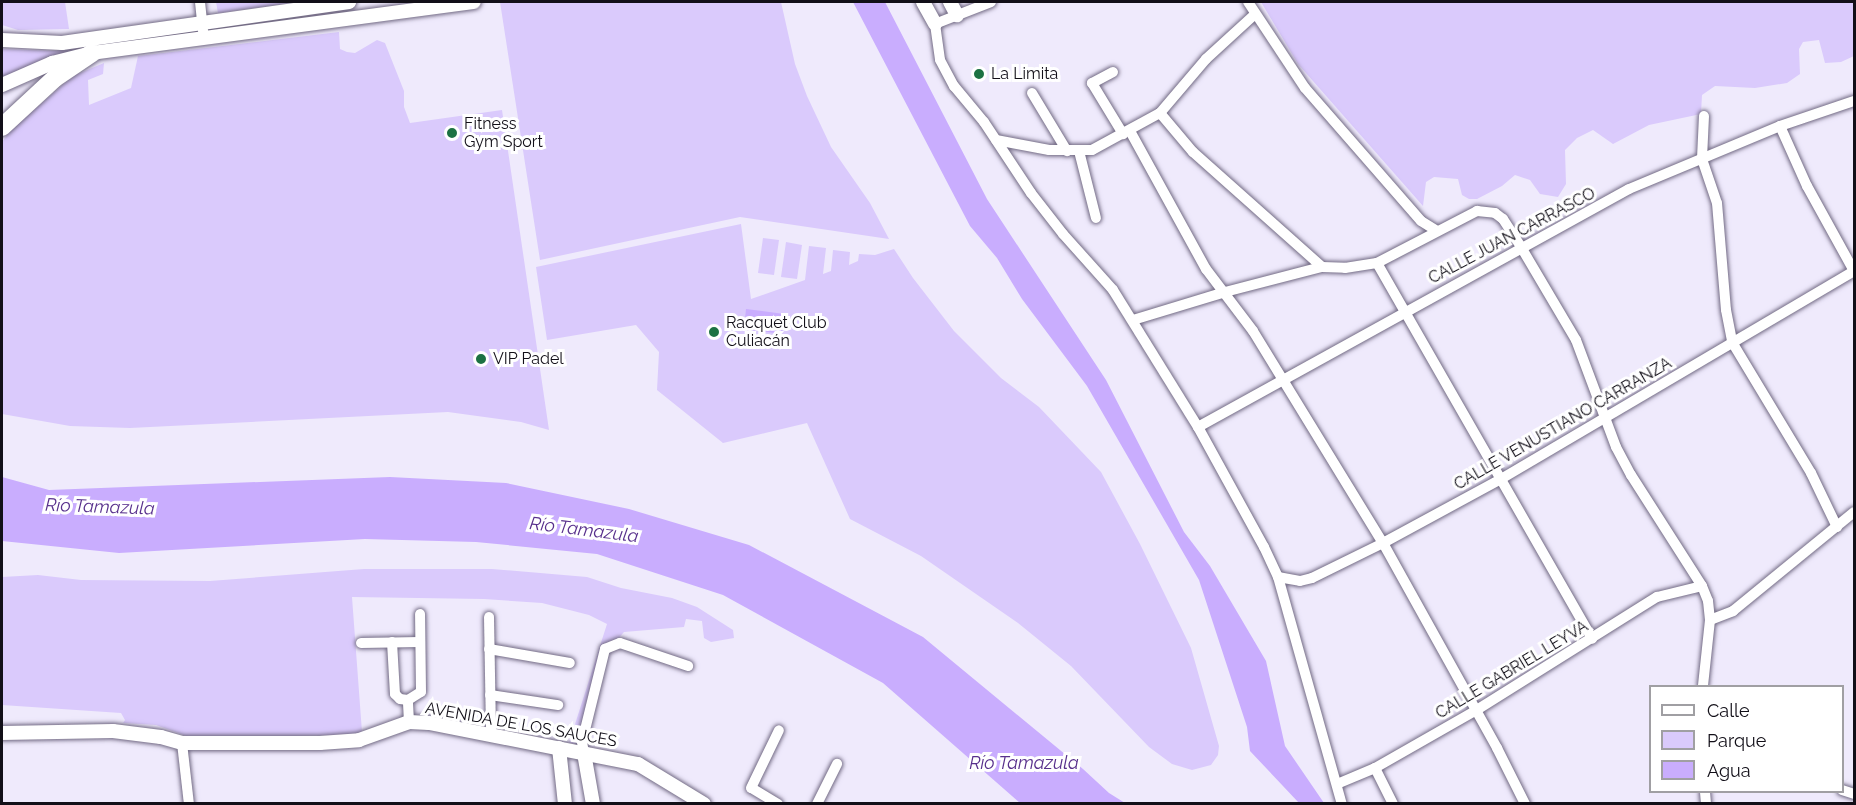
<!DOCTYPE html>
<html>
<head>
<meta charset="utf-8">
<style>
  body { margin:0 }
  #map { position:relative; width:1856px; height:805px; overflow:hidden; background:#efeafc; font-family:Raleway,sans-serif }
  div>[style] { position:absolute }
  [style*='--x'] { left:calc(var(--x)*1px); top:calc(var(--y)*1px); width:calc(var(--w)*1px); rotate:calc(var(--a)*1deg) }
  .green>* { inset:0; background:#dacafc }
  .water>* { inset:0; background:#c9adfe }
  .roads { filter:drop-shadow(0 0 2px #726a84) drop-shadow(0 0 2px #726a84) }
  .minor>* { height:10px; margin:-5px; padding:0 5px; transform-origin:5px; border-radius:5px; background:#fff }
  .tertiary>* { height:14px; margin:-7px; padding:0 7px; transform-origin:7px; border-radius:7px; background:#fff }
  .primary>* { height:18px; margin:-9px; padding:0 9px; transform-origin:9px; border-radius:9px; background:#fff }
  .dots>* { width:16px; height:16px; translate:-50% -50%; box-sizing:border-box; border:3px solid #fff; border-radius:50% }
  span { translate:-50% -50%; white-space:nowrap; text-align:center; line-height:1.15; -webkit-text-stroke:6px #fff; paint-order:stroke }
  .poi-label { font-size:16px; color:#120f18 }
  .left { translate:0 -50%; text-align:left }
  .street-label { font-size:16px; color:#120f18 }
  .water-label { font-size:18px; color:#58308c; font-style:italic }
  .frame { position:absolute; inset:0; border:3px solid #120f18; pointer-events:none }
  .legend { position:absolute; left:1649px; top:685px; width:195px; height:108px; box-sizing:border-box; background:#fff; border:2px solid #a09fa3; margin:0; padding:8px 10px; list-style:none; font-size:18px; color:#120f18 }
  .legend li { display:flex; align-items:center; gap:12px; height:30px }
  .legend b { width:30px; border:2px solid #a09fa3 }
</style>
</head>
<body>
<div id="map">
  <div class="green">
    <i style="clip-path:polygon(2px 2px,65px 2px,69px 29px,18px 30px,2px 25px)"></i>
    <i style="clip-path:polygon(216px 2px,297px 2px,218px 13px)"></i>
    <i style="clip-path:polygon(500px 2px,781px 2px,795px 64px,807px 96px,831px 147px,870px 203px,889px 239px,740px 217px,540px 260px)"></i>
    <i style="clip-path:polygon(1261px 2px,1854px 2px,1854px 56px,1841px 62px,1825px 63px,1819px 40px,1803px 42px,1799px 49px,1800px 74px,1787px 83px,1755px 88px,1715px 86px,1702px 95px,1701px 114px,1649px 125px,1613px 144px,1593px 130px,1577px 138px,1565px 150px,1566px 184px,1558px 197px,1540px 194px,1530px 180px,1515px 175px,1502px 186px,1477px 199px,1469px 199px,1462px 195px,1458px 179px,1434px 177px,1426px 182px,1423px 206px,1298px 64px)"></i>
    <i style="clip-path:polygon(339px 32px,340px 49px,347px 52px,355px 53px,377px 40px,385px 43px,404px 91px,404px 107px,410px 123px,502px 110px,549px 430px,521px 422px,448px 412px,130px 428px,70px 426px,2px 414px,2px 142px,10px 131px,73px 76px,104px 63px,103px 74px,88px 80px,89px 105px,131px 88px,138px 56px)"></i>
    <i style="clip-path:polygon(121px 41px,57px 58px,2px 82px,2px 49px,56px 51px)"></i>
    <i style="clip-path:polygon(741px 224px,751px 299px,805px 280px,809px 246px,826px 248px,823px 274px,831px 271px,833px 250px,850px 252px,849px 265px,858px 261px,859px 254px,875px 255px,894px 249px,913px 278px,954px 331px,1001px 378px,1039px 407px,1101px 472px,1140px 544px,1191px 648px,1219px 746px,1218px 755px,1211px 765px,1192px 770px,1172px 764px,1149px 747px,1071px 666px,1018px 623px,921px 556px,850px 519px,807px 423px,723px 443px,657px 390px,659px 352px,636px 325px,547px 340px,536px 267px)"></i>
    <i style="clip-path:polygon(763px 238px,779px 240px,774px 275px,758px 273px)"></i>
    <i style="clip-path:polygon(786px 242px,802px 245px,797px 279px,781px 277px)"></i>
    <i style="clip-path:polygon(364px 569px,492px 569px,587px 577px,621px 588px,672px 598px,697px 607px,733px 630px,734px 638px,711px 642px,704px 638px,702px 621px,686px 619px,684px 627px,624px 632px,610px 648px,579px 744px,569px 743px,607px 624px,589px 615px,542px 603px,484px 599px,352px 597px,362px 732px,360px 734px,195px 739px,156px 725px,123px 723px,125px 720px,121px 713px,2px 705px,2px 577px,38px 575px,81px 580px,210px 581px)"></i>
  </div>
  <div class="water">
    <i style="clip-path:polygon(853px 2px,885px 2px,987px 199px,1106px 380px,1184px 532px,1210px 566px,1266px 661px,1285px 746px,1324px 803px,1299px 803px,1250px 751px,1247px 727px,1199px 580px,1087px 386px,1022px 299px,997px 258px,970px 226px)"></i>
    <i style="clip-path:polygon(746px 309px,784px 314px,782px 334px,744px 329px)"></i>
    <i style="clip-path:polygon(2px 477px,49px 490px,390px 477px,506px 483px,629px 509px,749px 545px,923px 637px,1083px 769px,1109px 793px,1125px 803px,1020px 803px,883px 683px,723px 595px,597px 554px,476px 542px,365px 539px,119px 553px,2px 541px)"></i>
  </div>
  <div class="roads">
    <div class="minor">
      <i style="--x:200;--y:2;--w:37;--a:84"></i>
      <i style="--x:991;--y:2;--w:60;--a:158.6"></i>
      <i style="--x:935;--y:24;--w:36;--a:82"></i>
      <i style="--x:940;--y:60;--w:30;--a:62"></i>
      <i style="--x:954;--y:86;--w:47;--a:50.2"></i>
      <i style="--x:984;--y:122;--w:85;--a:56.5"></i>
      <i style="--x:1031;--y:193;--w:52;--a:52"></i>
      <i style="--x:1063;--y:234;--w:75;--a:48.2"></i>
      <i style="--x:1113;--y:290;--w:161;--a:58.2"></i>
      <i style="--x:1198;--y:427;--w:137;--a:61.2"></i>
      <i style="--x:1264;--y:547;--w:33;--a:65"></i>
      <i style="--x:1278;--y:577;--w:236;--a:74.3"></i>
      <i style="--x:1248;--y:2;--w:103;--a:56.5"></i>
      <i style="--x:1305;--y:88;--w:176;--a:48.9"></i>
      <i style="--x:1421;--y:221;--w:19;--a:32"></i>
      <i style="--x:1113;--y:72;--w:24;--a:152"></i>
      <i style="--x:1092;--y:83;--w:60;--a:58.7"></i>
      <i style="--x:1032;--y:93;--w:68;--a:58.9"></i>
      <i style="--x:1160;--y:113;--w:51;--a:49.8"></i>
      <i style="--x:1193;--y:152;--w:173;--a:41.7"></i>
      <i style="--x:1704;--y:116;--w:43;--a:92.7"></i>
      <i style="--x:1702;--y:159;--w:46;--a:71.2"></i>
      <i style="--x:1717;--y:203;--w:107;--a:85.2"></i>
      <i style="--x:1726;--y:310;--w:33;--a:79"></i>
      <i style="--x:1732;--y:342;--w:153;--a:58.9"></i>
      <i style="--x:1811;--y:473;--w:60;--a:64.3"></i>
      <i style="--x:1780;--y:126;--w:66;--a:65.8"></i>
      <i style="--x:1807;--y:186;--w:97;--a:61.1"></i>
      <i style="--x:1130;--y:131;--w:158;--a:61.2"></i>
      <i style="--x:1206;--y:269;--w:78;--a:52.8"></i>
      <i style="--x:1253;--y:331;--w:249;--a:58.5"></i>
      <i style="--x:1383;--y:543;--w:235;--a:60.9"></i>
      <i style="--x:1497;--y:748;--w:63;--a:63.4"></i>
      <i style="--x:996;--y:140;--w:54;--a:10.7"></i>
      <i style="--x:1049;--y:150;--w:43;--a:0"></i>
      <i style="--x:1092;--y:150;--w:77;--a:-28.6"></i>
      <i style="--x:1160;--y:113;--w:71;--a:-49.6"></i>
      <i style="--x:1206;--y:59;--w:65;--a:-42.5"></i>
      <i style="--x:1079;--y:151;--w:69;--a:75.8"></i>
      <i style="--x:1377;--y:263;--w:433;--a:60.2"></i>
      <i style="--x:1133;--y:320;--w:96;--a:-16.9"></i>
      <i style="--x:1225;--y:292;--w:100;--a:-14.5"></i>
      <i style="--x:1322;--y:267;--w:23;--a:2"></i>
      <i style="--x:1345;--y:268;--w:32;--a:-9"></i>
      <i style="--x:1377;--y:263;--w:113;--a:-27.5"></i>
      <i style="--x:1477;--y:211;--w:18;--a:6"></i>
      <i style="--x:1495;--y:213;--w:10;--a:37"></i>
      <i style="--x:1503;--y:219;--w:33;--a:57"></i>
      <i style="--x:1521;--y:247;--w:108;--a:59.4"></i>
      <i style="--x:1576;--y:340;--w:114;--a:69.5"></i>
      <i style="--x:1616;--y:447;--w:32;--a:62"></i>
      <i style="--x:1631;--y:475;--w:132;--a:57.4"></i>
      <i style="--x:1702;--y:586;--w:16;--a:68"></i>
      <i style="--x:1708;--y:601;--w:19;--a:84"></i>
      <i style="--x:1710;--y:620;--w:66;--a:96.1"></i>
      <i style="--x:1198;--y:427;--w:492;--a:-28.9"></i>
      <i style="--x:1629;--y:189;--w:164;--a:-22.6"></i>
      <i style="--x:1780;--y:126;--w:78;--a:-18.7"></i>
      <i style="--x:1278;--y:577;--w:22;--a:10"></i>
      <i style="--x:1300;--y:581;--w:12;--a:-14"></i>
      <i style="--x:1312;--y:578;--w:79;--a:-26.2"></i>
      <i style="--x:1383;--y:543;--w:134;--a:-28.5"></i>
      <i style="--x:1501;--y:479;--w:410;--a:-30.5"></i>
      <i style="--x:489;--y:617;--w:119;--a:89"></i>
      <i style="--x:1710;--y:620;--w:25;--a:-21"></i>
      <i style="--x:1733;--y:611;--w:156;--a:-39.3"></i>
      <i style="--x:392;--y:642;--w:52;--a:86.7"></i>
      <i style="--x:395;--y:694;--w:7;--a:45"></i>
      <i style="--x:400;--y:699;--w:8;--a:7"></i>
      <i style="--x:361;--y:643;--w:59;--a:-1"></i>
      <i style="--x:489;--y:649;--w:82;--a:9.8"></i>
      <i style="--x:490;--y:695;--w:69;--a:8.4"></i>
      <i style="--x:409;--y:722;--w:22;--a:-93"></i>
      <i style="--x:408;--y:700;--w:15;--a:-32"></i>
      <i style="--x:421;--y:692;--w:78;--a:-90.7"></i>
      <i style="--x:182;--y:743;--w:61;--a:83.5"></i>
      <i style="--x:584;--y:753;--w:11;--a:-100"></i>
      <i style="--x:582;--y:742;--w:96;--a:-76.1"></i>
      <i style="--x:605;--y:649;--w:16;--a:-22"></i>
      <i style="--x:620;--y:643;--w:72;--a:18.7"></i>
      <i style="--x:1375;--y:768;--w:40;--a:63.4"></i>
      <i style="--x:1337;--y:784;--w:41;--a:-22.8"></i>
      <i style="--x:1375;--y:768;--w:115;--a:-29.7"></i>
      <i style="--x:1475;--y:711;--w:215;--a:-32.1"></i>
      <i style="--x:1657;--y:597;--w:46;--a:-13.7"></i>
      <i style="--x:1842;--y:790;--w:13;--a:18"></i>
      <i style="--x:1705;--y:792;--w:12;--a:85"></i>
      <i style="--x:778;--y:804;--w:31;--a:-149"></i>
      <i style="--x:751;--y:788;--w:64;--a:-64.2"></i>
      <i style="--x:817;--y:804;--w:45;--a:-63.4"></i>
    </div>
    <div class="tertiary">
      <i style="--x:923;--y:2;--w:25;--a:61"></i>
      <i style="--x:950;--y:2;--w:15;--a:62"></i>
      <i style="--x:2;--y:40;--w:60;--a:2.9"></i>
      <i style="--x:62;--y:43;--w:290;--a:-8.1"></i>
      <i style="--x:2;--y:85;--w:55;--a:-23.7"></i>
      <i style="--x:52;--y:63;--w:41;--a:-14"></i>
      <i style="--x:92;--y:53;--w:385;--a:-7.6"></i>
      <i style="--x:2;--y:733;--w:111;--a:-1"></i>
      <i style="--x:113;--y:731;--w:48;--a:7.1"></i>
      <i style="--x:161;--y:737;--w:22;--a:16"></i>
      <i style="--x:182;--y:743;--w:138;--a:0"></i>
      <i style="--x:320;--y:743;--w:39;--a:-4"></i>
      <i style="--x:359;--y:740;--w:53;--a:-19.8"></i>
      <i style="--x:409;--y:722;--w:20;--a:3"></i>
      <i style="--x:429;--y:723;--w:213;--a:11.1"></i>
      <i style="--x:638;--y:764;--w:77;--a:31.2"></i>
      <i style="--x:559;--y:748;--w:56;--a:83.9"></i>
      <i style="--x:584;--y:753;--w:52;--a:80"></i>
    </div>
    <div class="primary">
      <i style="--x:2;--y:127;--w:72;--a:-42.8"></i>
      <i style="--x:55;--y:78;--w:45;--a:-34"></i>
    </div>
  </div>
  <div class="dots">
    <i style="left:979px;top:74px;background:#1c7143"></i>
    <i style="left:452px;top:133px;background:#1c7143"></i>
    <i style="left:714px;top:332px;background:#1c7143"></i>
    <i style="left:481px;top:359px;background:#1c7143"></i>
  </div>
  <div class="poi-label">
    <span class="left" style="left:991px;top:74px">La Limita</span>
    <span class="left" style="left:464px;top:133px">Fitness<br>Gym Sport</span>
    <span class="left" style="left:726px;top:332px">Racquet Club<br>Culiacán</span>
    <span class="left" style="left:493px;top:359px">VIP Padel</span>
  </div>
  <div class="street-label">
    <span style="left:1512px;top:236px;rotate:-28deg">CALLE JUAN CARRASCO</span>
    <span style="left:1563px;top:424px;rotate:-30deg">CALLE VENUSTIANO CARRANZA</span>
    <span style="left:1512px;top:670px;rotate:-31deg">CALLE GABRIEL LEYVA</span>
    <span style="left:521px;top:725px;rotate:10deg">AVENIDA DE LOS SAUCES</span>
  </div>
  <div class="water-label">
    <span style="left:100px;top:507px;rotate:2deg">Río Tamazula</span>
    <span style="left:584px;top:530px;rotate:7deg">Río Tamazula</span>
    <span style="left:1024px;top:763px">Río Tamazula</span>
  </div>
  <div class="frame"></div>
  <ul class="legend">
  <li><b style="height:8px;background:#fff"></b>Calle</li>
  <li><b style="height:16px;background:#dacafc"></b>Parque</li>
  <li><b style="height:16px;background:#c9adfe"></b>Agua</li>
  </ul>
</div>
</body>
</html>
